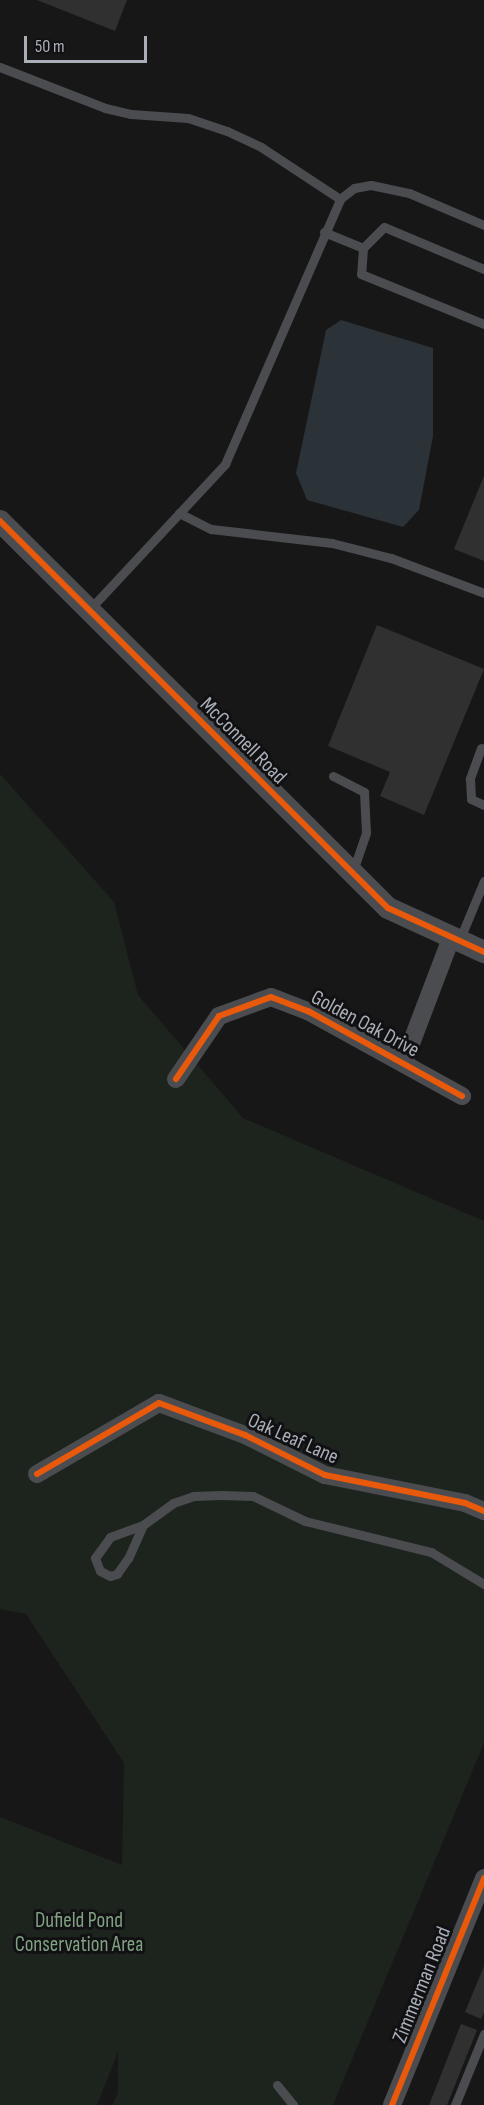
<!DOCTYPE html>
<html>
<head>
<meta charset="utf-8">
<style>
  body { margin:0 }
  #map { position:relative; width:484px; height:2105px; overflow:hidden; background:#171717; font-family:"Sofia Sans Condensed",sans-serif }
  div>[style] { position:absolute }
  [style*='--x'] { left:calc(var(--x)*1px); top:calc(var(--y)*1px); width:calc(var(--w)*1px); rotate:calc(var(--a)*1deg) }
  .green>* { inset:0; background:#1d241e }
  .water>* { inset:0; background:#2b3238 }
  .building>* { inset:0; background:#303031 }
  .service>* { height:9px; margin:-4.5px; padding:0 4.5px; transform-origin:4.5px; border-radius:4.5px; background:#4b4c50 }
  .minor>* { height:18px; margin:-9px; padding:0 9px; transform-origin:9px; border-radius:9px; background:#4b4c50 }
  .tertiary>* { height:22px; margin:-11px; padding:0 11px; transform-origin:11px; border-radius:11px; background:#4b4c50 }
  .cycleway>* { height:6px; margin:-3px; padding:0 3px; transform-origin:3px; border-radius:3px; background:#e8590c }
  span { translate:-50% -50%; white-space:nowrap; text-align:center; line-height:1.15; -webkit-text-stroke:6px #111113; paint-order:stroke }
  .street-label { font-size:21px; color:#a9aeb7 }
  .park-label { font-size:21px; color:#81a182 }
  .scale { position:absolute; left:24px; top:36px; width:123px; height:27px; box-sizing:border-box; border:3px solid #a9aeb7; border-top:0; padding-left:8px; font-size:18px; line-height:21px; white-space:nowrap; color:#a9aeb7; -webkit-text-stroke:4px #111113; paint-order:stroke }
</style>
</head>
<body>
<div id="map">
  <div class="green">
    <i style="clip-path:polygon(0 774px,114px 902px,138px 995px,243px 1118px,484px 1221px,484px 1743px,333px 2105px,112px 2105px,118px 2093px,118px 2052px,97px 2105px,0 2105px,0 1817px,122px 1865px,124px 1763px,26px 1614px,0 1609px)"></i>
  </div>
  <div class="water">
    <i style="clip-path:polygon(341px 320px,433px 348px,433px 436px,419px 510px,403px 527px,307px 500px,296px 473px,326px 330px)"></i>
  </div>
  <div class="building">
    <i style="clip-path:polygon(37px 0,127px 0,115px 31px)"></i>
    <i style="clip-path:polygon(484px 476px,484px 561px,454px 549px)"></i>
    <i style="clip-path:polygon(377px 625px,484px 669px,424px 815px,380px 796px,390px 772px,328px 746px)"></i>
    <i style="clip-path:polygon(484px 1966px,484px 2013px,481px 2019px,465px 2012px)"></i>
    <i style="clip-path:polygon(461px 2024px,477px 2030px,447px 2105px,429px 2105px)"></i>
  </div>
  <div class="service">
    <i style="--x:0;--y:67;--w:113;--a:21.3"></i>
    <i style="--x:105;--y:108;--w:27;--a:13"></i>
    <i style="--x:131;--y:114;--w:57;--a:4"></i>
    <i style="--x:188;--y:118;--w:41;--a:18.4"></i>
    <i style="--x:227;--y:131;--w:38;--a:25"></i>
    <i style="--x:261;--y:147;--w:95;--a:33.4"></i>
    <i style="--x:324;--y:232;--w:42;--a:22.3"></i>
    <i style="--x:484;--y:269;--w:108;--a:-157.2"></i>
    <i style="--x:384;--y:227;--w:30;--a:135"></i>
    <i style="--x:363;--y:248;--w:26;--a:94"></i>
    <i style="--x:361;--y:274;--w:133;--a:22.1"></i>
    <i style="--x:179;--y:513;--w:36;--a:27"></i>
    <i style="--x:211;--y:529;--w:122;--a:6.6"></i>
    <i style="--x:332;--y:543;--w:61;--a:14.3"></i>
    <i style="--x:391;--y:558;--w:99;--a:20.6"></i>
    <i style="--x:89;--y:610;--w:200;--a:-47"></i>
    <i style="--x:225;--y:464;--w:289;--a:-66.5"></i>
    <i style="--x:340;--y:199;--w:18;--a:-38"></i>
    <i style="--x:354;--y:188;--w:17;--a:-10"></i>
    <i style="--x:371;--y:185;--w:39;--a:12"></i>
    <i style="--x:409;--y:193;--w:82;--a:23.1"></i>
    <i style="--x:481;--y:748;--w:33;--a:110"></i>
    <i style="--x:470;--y:779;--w:20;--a:87"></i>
    <i style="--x:471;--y:799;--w:14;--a:25"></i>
    <i style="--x:333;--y:776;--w:35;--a:27"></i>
    <i style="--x:364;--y:792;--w:41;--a:87.2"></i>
    <i style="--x:366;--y:833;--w:39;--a:109"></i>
    <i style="--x:459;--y:941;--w:65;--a:-67.4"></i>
    <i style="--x:143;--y:1525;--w:36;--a:114"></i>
    <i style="--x:128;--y:1558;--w:19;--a:125"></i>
    <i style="--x:117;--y:1574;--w:7;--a:164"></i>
    <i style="--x:110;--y:1576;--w:11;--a:-153"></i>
    <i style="--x:100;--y:1571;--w:14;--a:-111"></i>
    <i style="--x:95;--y:1558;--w:26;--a:-54"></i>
    <i style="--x:110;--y:1537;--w:35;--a:-20"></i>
    <i style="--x:143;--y:1525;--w:37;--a:-36"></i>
    <i style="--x:173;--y:1503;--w:21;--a:-19"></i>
    <i style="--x:193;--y:1496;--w:28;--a:-2"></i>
    <i style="--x:221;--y:1495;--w:32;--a:2"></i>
    <i style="--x:253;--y:1496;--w:58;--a:25.7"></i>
    <i style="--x:305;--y:1521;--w:130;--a:13.8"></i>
    <i style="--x:431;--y:1552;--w:62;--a:31.1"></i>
    <i style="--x:277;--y:2085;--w:26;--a:51"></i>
    <i style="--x:455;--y:2105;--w:77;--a:-67.8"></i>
  </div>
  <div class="minor">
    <i style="--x:404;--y:1062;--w:133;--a:-69.2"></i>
    <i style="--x:176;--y:1079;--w:76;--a:-55.7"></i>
    <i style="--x:219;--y:1016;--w:55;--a:-20.1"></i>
    <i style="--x:271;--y:997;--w:40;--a:21"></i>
    <i style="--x:308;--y:1011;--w:176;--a:28.9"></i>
    <i style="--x:37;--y:1474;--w:141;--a:-30.2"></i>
    <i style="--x:159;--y:1403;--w:92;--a:20.4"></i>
    <i style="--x:245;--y:1435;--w:89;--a:26.6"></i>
    <i style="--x:325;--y:1475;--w:143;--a:11.3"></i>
    <i style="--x:465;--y:1503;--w:21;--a:23"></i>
    <i style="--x:392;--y:2105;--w:245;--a:-67.9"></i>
  </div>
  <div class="tertiary">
    <i style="--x:0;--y:521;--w:548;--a:44.93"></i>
    <i style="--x:388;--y:908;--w:106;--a:24.6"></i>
  </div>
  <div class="cycleway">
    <i style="--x:0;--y:521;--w:548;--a:44.93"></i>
    <i style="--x:388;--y:908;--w:106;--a:24.6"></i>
    <i style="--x:176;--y:1079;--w:76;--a:-55.7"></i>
    <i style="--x:219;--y:1016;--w:55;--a:-20.1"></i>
    <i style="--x:271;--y:997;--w:40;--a:21"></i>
    <i style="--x:308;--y:1011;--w:176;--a:28.9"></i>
    <i style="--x:37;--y:1474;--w:141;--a:-30.2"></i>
    <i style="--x:159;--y:1403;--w:92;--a:20.4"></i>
    <i style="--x:245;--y:1435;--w:89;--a:26.6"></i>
    <i style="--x:325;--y:1475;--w:143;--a:11.3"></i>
    <i style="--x:465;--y:1503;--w:21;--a:23"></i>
    <i style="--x:392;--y:2105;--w:245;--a:-67.9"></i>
  </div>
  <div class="street-label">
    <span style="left:243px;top:741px;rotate:45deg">McConnell Road</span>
    <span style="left:365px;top:1024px;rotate:28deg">Golden Oak Drive</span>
    <span style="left:293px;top:1439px;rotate:24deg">Oak Leaf Lane</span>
    <span style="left:422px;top:1985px;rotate:-68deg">Zimmerman Road</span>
  </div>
  <div class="park-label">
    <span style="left:79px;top:1933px">Dufield Pond<br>Conservation Area</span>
  </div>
  <div class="scale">50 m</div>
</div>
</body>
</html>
